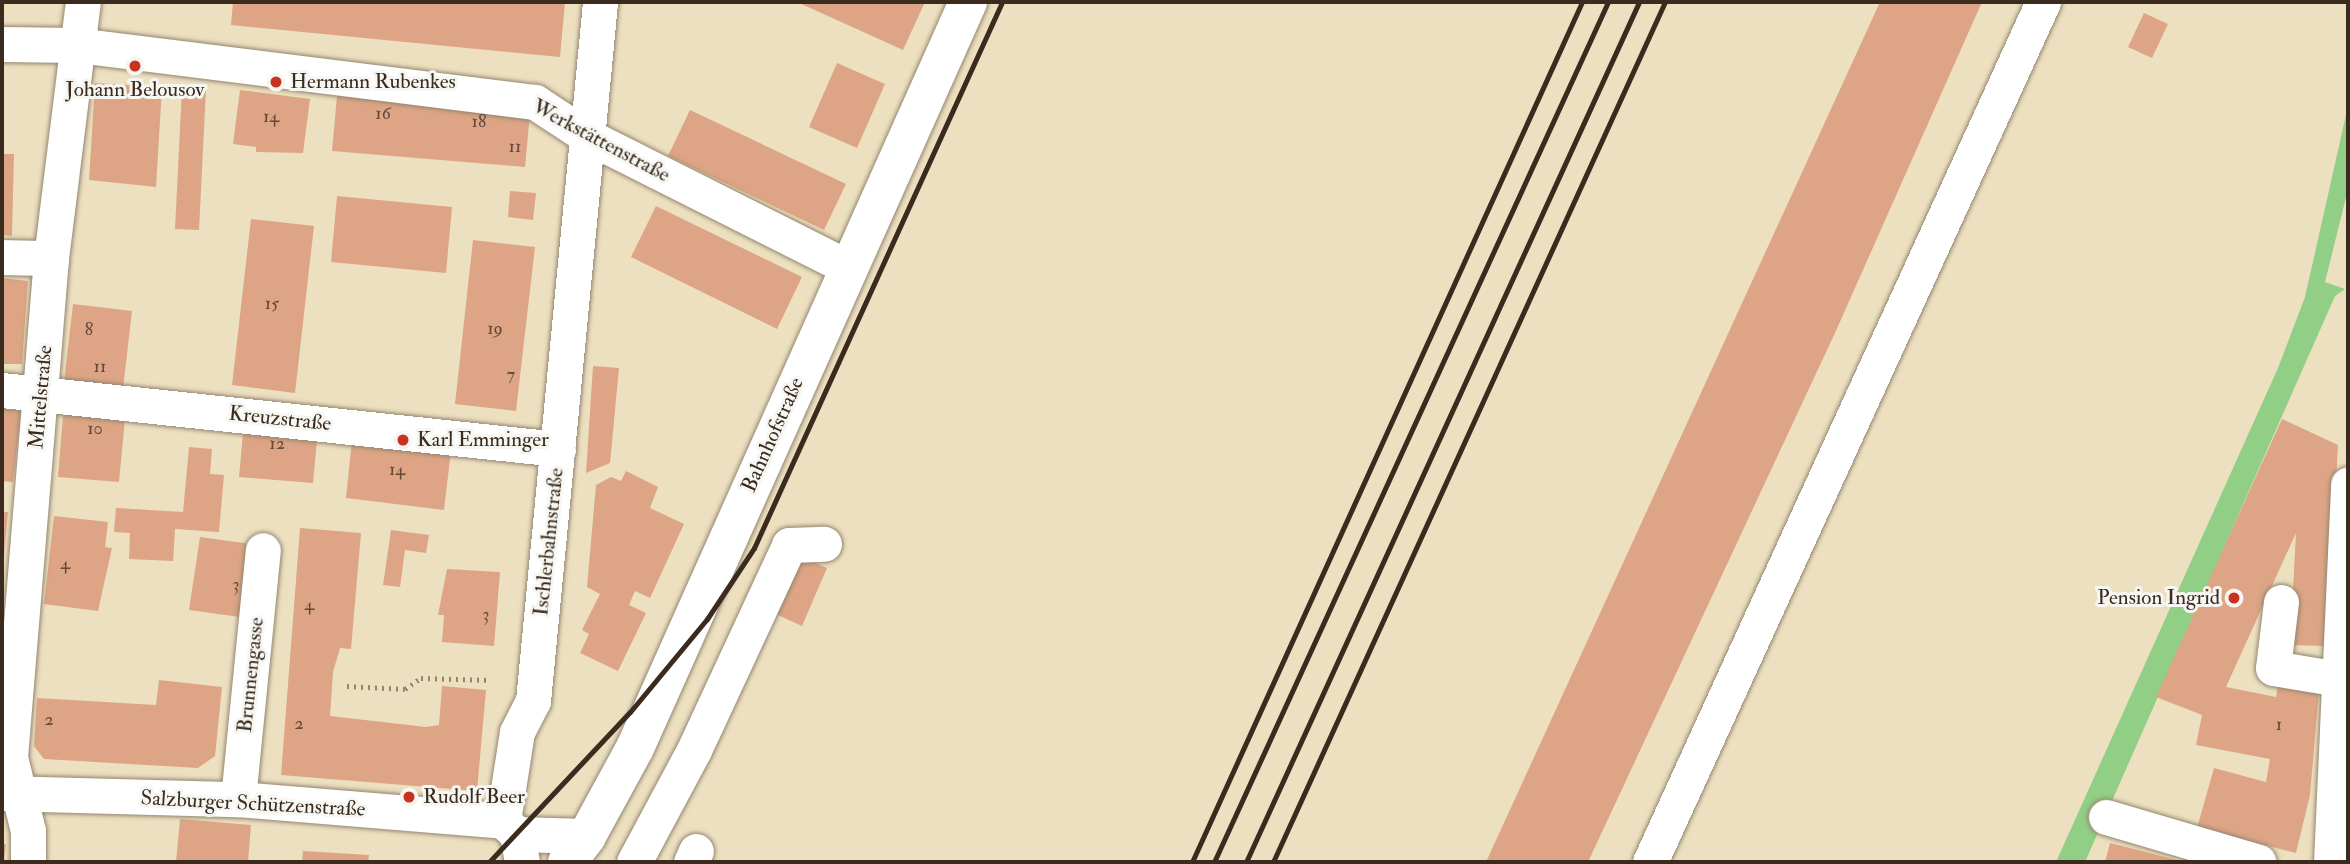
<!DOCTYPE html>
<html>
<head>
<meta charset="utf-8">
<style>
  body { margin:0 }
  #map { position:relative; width:2350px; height:864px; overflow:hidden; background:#ece0c0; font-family:"IM FELL Double Pica",serif }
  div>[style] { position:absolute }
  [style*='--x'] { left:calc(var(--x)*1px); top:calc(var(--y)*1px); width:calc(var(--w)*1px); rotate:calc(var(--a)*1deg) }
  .green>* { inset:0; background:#90cf85 }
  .building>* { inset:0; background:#dda585 }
  .path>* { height:4.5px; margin-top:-2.25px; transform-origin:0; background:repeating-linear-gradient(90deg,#94856f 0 2px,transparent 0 7px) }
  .roads { filter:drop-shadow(0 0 2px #94856f) drop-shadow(0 0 2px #94856f) }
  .minor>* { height:35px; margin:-17.5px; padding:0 17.5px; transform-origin:17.5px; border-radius:17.5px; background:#fff }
  .major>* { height:38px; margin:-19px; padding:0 19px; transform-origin:19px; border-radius:19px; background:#fff }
  .rail>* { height:5px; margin:-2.5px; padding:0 2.5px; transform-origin:2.5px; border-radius:2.5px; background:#3b2a1e }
  .dots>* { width:19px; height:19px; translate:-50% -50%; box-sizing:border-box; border:4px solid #f6f6f2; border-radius:50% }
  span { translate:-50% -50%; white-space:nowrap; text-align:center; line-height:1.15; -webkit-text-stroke:6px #f6f6f2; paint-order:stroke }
  .number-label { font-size:18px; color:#644938 }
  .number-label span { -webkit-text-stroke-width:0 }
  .poi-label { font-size:21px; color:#3b2a1e }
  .left { translate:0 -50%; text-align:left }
  .right { translate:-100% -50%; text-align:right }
  .street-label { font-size:21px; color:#3b2a1e }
  .frame { position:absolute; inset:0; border:4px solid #3b2a1e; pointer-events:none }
</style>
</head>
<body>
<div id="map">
  <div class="green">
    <i style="clip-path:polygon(2348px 106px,2348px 189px,2325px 282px,2345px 289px,2335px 296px,2085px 862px,2056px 862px,2278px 368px,2305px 297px)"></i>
  </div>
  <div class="building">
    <i style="clip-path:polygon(233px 2px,565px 2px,560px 57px,231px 25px)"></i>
    <i style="clip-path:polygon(797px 2px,925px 2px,903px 50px)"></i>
    <i style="clip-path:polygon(1880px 2px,1982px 2px,1835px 333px,1588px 862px,1486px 862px)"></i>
    <i style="clip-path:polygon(2144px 13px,2168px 24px,2152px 58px,2128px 47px)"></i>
    <i style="clip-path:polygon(837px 63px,885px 84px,857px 148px,809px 127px)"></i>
    <i style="clip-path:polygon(95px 83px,162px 87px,156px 187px,89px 180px)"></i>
    <i style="clip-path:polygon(182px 88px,206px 89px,199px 230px,175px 229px)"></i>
    <i style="clip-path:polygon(240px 90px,310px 99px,303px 153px,256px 152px,256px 147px,233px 144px)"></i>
    <i style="clip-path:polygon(337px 96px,530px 113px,525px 167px,332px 151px)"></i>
    <i style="clip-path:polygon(690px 110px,846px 184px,824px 230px,668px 156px)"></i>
    <i style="clip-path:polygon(2px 154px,14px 154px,12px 236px,2px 235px)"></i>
    <i style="clip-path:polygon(510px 191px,536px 193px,533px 220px,508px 217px)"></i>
    <i style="clip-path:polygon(337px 196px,452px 207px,446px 273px,331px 262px)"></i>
    <i style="clip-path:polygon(656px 206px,802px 277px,777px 329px,631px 257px)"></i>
    <i style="clip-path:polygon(251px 219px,314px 226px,295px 393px,232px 385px)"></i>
    <i style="clip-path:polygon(473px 240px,535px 247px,516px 411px,455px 404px)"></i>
    <i style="clip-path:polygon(2px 278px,28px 281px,22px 364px,2px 364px)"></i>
    <i style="clip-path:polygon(73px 304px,132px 311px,123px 389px,64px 382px)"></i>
    <i style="clip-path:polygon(593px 366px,619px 368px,610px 463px,586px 473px)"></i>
    <i style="clip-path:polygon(64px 403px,126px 408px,119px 482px,58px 477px)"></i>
    <i style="clip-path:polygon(2px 408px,21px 411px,13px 482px,2px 481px)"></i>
    <i style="clip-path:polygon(2282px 419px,2338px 445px,2327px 646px,2290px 645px,2296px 533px,2226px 687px,2276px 697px,2279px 680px,2319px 690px,2310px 795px,2296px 853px,2197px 828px,2214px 768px,2266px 782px,2270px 759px,2196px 745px,2202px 715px,2156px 697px)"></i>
    <i style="clip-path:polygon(244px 422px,318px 429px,313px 483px,239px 477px)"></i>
    <i style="clip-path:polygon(352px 440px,451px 451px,444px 510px,346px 498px)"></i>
    <i style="clip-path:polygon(189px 447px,212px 449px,210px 474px,224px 475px,219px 532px,175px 529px,173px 561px,129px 559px,130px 533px,114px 532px,116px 508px,183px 512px)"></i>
    <i style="clip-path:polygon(626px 471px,658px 487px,650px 508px,684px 524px,650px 598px,635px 591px,629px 605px,646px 613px,618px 671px,580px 653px,589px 634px,582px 630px,600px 594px,587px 587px,596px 485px,611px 477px,621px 481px)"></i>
    <i style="clip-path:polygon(2px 512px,8px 512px,4px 556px,2px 556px)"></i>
    <i style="clip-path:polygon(54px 516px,108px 522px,105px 547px,112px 548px,98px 611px,44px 604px)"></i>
    <i style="clip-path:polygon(300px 528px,361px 533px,351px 649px,340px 648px,333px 672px,330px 716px,426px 727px,439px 725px,442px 686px,486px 690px,477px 791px,281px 775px)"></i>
    <i style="clip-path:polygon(391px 530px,429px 535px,426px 553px,405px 550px,400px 587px,383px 585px)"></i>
    <i style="clip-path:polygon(200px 537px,251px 544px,240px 617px,189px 610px)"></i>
    <i style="clip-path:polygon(794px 554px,827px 568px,802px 626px,769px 611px)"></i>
    <i style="clip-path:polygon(447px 569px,500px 572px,494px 646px,442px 642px,444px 615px,438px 615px)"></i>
    <i style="clip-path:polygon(159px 680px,222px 687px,215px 756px,198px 768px,44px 759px,34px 746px,37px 698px,156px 705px)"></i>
    <i style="clip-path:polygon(180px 819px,251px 825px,248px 862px,176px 862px)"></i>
    <i style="clip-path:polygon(2110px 843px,2181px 861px,2181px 862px,2105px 862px)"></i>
    <i style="clip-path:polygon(2px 844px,6px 844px,4px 862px,2px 862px)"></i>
    <i style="clip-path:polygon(303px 851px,369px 855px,368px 862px,302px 862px)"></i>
  </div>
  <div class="path">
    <i style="--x:347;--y:686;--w:58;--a:3"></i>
    <i style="--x:405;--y:689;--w:19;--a:-35"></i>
    <i style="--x:421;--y:678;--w:70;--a:1.6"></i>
  </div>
  <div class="roads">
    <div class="minor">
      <i style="--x:2;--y:44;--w:75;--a:0.8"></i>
      <i style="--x:77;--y:45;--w:462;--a:7.1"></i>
      <i style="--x:535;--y:102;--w:62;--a:33.2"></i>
      <i style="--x:587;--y:136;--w:292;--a:26.7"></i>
      <i style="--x:2;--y:257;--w:49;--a:1.2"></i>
      <i style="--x:2;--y:390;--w:559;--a:6.06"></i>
      <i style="--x:2281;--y:602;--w:66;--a:96.9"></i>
      <i style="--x:2273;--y:668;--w:67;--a:9.5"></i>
      <i style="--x:2;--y:793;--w:236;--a:1.5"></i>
      <i style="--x:238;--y:799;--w:266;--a:4.7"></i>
      <i style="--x:238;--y:799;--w:250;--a:-84.3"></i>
      <i style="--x:2106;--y:817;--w:159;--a:16.4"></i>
      <i style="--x:517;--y:834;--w:70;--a:1.6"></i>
      <i style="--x:28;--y:862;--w:31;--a:-90"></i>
      <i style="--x:28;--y:831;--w:76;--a:-103.7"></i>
      <i style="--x:10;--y:757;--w:501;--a:-85.3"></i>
      <i style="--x:51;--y:258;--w:258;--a:-82.9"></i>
      <i style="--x:522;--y:862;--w:28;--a:-100"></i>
      <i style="--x:517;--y:834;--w:19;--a:-137"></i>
      <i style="--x:503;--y:821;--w:90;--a:-81.1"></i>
      <i style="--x:517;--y:732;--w:35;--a:-63"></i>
      <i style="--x:533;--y:701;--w:702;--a:-84.52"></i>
      <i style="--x:634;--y:862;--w:127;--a:-61.8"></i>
      <i style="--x:694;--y:750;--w:226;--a:-65.1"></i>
      <i style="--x:789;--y:545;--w:35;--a:-2"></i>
      <i style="--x:691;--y:862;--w:12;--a:-66"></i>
      <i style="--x:1650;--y:862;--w:946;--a:-65.44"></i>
      <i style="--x:2331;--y:862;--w:378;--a:-87.4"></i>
    </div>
    <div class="major">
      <i style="--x:567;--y:862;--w:33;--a:-52"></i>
      <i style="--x:587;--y:836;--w:100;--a:-61.4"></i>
      <i style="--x:635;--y:748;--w:817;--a:-65.94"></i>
    </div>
  </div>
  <div class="rail">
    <i style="--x:489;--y:862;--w:206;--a:-46.8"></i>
    <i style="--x:630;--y:712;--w:121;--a:-50.4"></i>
    <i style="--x:707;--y:619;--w:85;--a:-56.5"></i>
    <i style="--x:754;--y:548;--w:600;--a:-65.57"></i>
    <i style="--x:1192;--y:862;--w:944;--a:-65.61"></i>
    <i style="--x:1214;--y:862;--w:946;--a:-65.39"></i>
    <i style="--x:1246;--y:862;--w:946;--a:-65.44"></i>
    <i style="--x:1273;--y:862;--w:945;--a:-65.5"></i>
  </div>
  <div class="dots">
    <i style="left:135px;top:66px;background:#c8321e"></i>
    <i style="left:276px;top:82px;background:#c8321e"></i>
    <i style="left:403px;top:440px;background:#c8321e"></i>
    <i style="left:2234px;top:598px;background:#c8321e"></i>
    <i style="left:409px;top:797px;background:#c8321e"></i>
  </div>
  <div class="number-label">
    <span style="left:383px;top:114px">16</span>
    <span style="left:271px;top:117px">14</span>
    <span style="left:479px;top:122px">18</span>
    <span style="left:515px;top:147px">11</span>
    <span style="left:272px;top:304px">15</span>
    <span style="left:495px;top:329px">19</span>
    <span style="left:89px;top:330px">8</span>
    <span style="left:100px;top:367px">11</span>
    <span style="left:511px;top:375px">7</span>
    <span style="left:95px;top:429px">10</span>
    <span style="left:277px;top:444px">12</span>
    <span style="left:397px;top:470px">14</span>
    <span style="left:65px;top:564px">4</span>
    <span style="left:236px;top:585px">3</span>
    <span style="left:309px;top:605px">4</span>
    <span style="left:486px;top:615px">3</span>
    <span style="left:49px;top:720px">2</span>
    <span style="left:299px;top:724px">2</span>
    <span style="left:2279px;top:725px">1</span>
  </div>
  <div class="poi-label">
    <span class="left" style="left:290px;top:82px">Hermann Rubenkes</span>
    <span style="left:135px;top:90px">Johann Belousov</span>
    <span class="left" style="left:417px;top:440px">Karl Emminger</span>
    <span class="right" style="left:2220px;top:598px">Pension Ingrid</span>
    <span class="left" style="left:423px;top:797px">Rudolf Beer</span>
  </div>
  <div class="street-label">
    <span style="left:601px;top:141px;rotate:28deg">Werkstättenstraße</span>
    <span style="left:41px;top:397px;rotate:-85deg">Mittelstraße</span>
    <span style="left:280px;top:419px;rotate:6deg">Kreuzstraße</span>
    <span style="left:773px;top:435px;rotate:-66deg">Bahnhofstraße</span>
    <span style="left:549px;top:542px;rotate:-84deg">Ischlerbahnstraße</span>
    <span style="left:251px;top:675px;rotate:-84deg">Brunnengasse</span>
    <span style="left:253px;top:804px;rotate:3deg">Salzburger Schützenstraße</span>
  </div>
  <div class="frame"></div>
</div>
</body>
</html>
